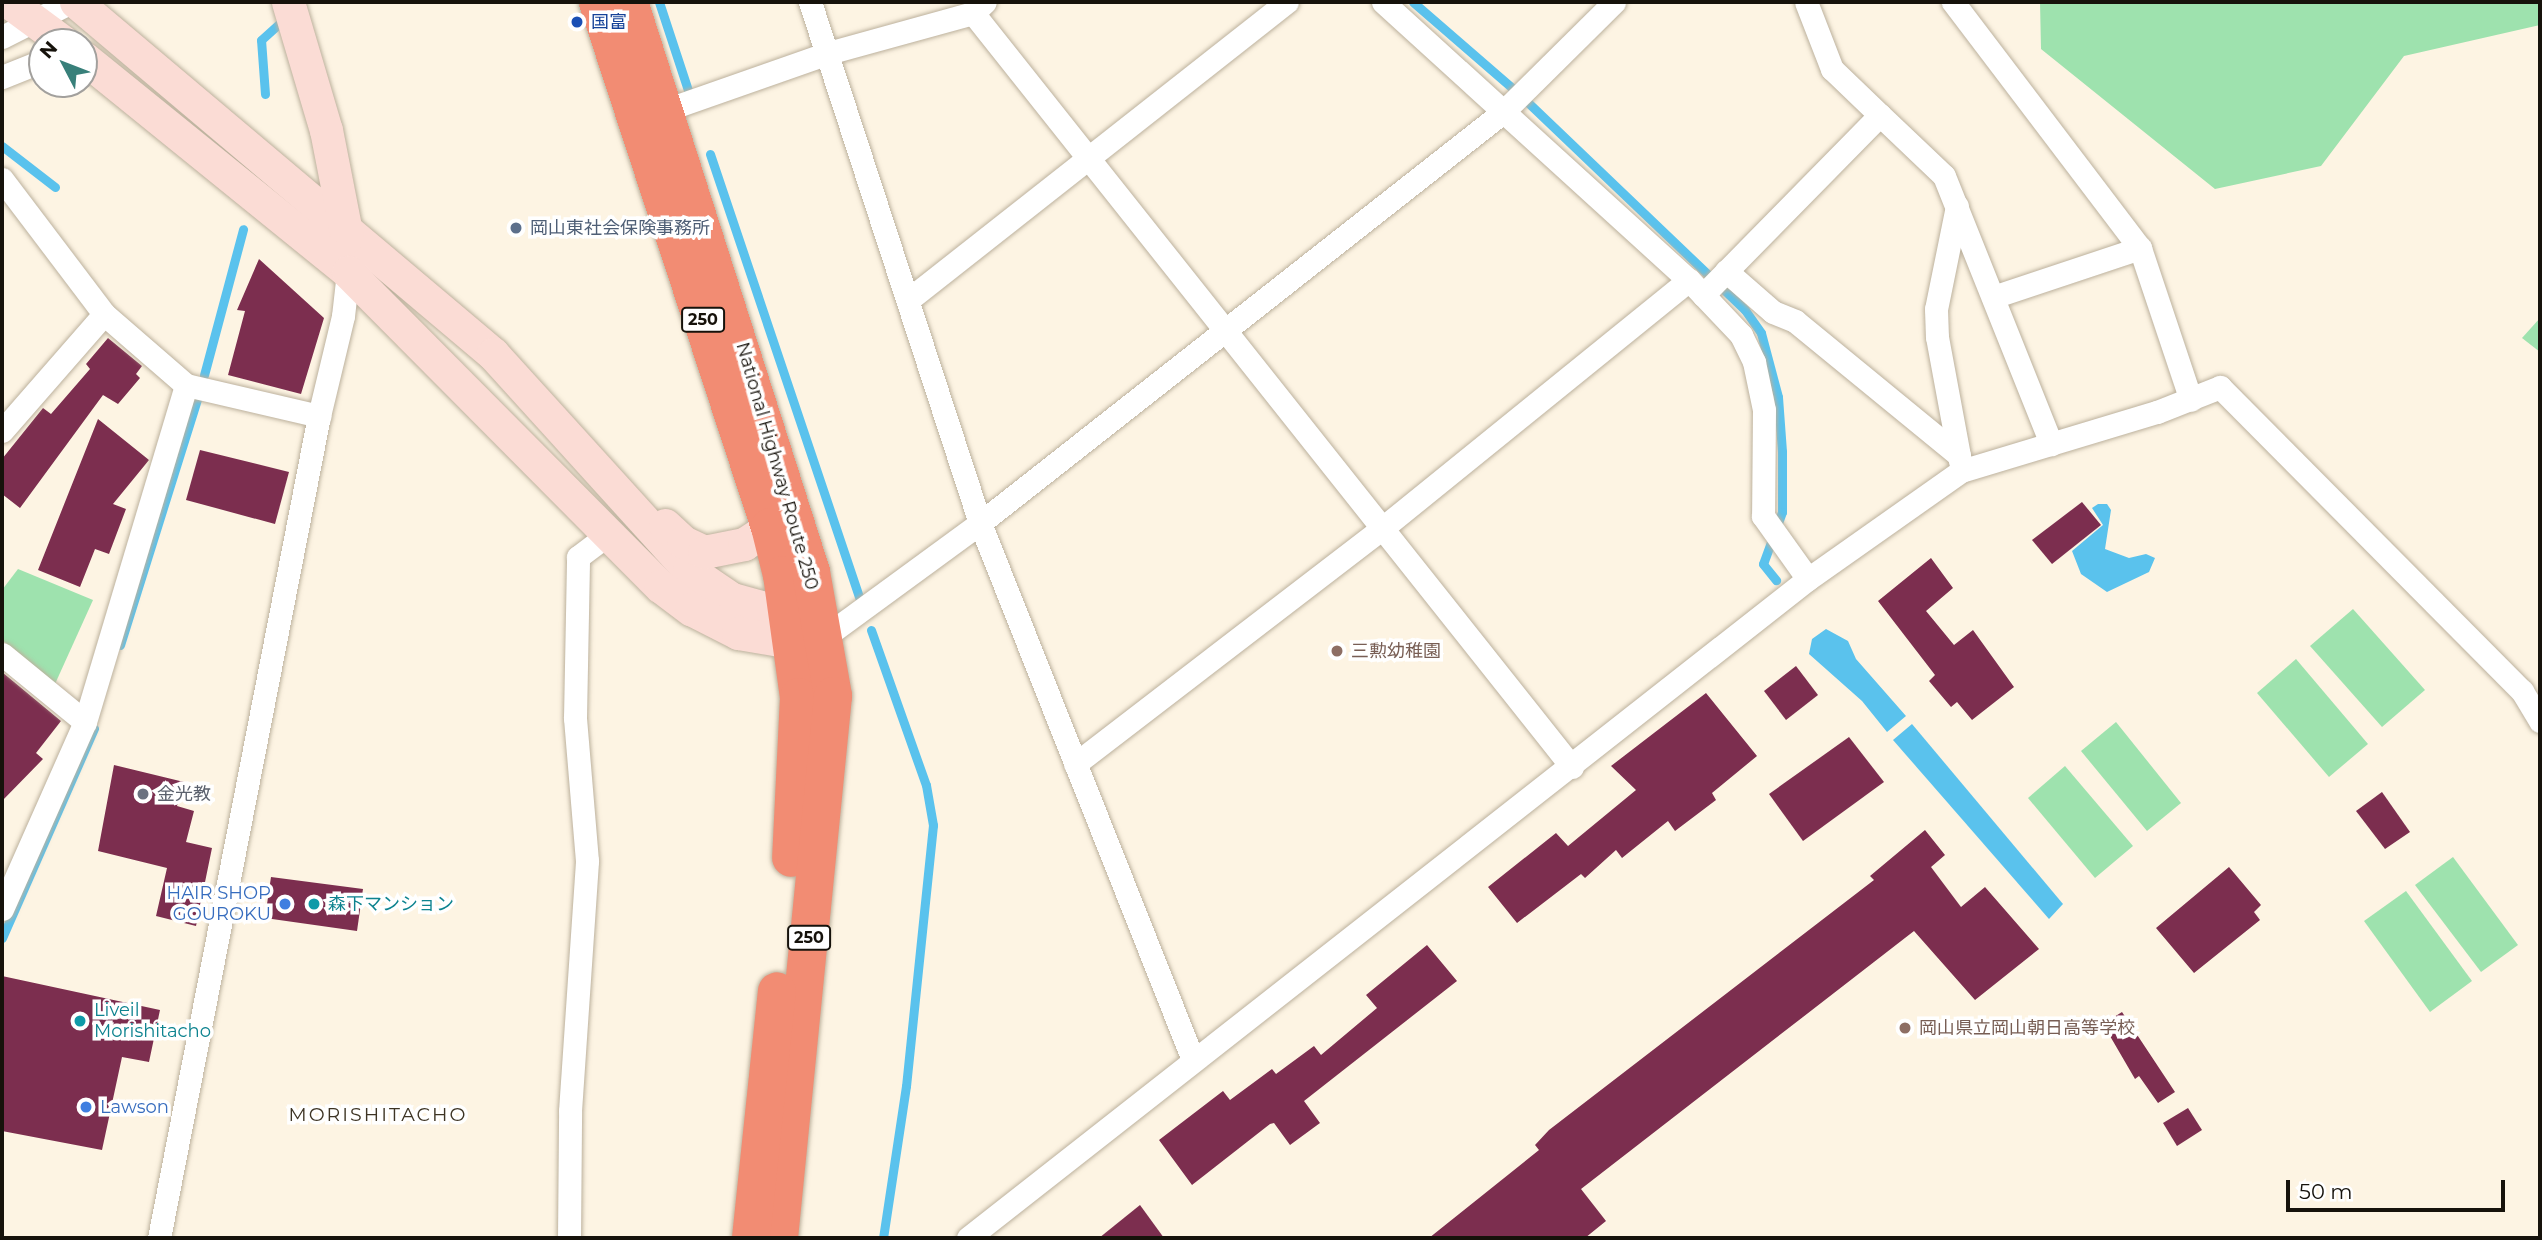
<!DOCTYPE html>
<html>
<head>
<meta charset="utf-8">
<style>
  body { margin:0 }
  #map { position:relative; width:2542px; height:1240px; overflow:hidden; background:#fdf4e3; font-family:Montserrat,"Noto Sans JP",sans-serif }
  div>[style] { position:absolute }
  [style*='--x'] { left:calc(var(--x)*1px); top:calc(var(--y)*1px); width:calc(var(--w)*1px); rotate:calc(var(--a)*1deg) }
  .green>* { inset:0; background:#9ee2ae }
  .water>* { inset:0; background:#5ac2ed }
  .stream>* { height:9px; margin:-4.5px; padding:0 4.5px; transform-origin:4.5px; border-radius:4.5px; background:#5ac2ed }
  .building>* { inset:0; background:#7c2e4f }
  .roads { filter:drop-shadow(0 0 2px #bcb19d) drop-shadow(0 0 2px #bcb19d) }
  .street>* { height:23px; margin:-11.5px; padding:0 11.5px; transform-origin:11.5px; border-radius:11.5px; background:#fff }
  .secondary>* { height:33px; margin:-16.5px; padding:0 16.5px; transform-origin:16.5px; border-radius:16.5px; background:#fbdcd5 }
  .highway>* { height:38px; margin:-19px; padding:0 19px; transform-origin:19px; border-radius:19px; background:#f28c73 }
  .dots>* { width:19px; height:19px; translate:-50% -50%; box-sizing:border-box; border:4px solid #fff; border-radius:50% }
  span { translate:-50% -50%; white-space:nowrap; text-align:center; line-height:1.15; -webkit-text-stroke:7px #fff; paint-order:stroke }
  .shield-label span { padding:2px 5px; background:#fff; border:2px solid; border-radius:5px; -webkit-text-stroke-width:0 }
  .shield-label { font-size:16px; color:#16120b; font-weight:700 }
  .transit-label { font-size:18px; color:#164399 }
  .left { translate:0 -50%; text-align:left }
  .service-label { font-size:18px; color:#4e5e75 }
  .street-label { font-size:18px; color:#16120b }
  .education-label { font-size:18px; color:#785e54 }
  .worship-label { font-size:18px; color:#5b616d }
  .shop-label { font-size:18px; color:#366cbe }
  .right { translate:-100% -50%; text-align:right }
  .culture-label { font-size:18px; color:#0d838f }
  .neighbourhood-label { font-size:19px; color:#3d3424; letter-spacing:2px }
  .frame { position:absolute; inset:0; border:4px solid #16120b; pointer-events:none }
  .north { position:absolute; left:28px; top:28px; width:70px; height:70px; box-sizing:border-box; background:#fff; border:2px solid #a2a09d; border-radius:50%; rotate:312deg; font-size:19px; font-weight:700; line-height:28px; text-align:center; color:#16120b }
  .north::after { content:''; display:block; margin:auto; width:24px; height:32px; background:#38807a; clip-path:polygon(50% 0,100% 100%,50% 72%,0 100%) }
  .scale { position:absolute; left:2286px; top:1180px; width:219px; height:32px; box-sizing:border-box; border:4px solid #16120b; border-top:0; padding-left:9px; font-size:21px; line-height:24px; white-space:nowrap; color:#16120b; -webkit-text-stroke:5px #fff; paint-order:stroke }
</style>
</head>
<body>
<div id="map">
  <div class="green">
    <i style="clip-path:polygon(2040px 2px,2540px 2px,2540px 25px,2404px 56px,2321px 166px,2215px 189px,2041px 49px)"></i>
    <i style="clip-path:polygon(2540px 318px,2540px 352px,2522px 338px)"></i>
    <i style="clip-path:polygon(18px 569px,93px 600px,55px 684px,2px 640px,2px 590px)"></i>
    <i style="clip-path:polygon(2353px 609px,2425px 690px,2382px 727px,2310px 646px)"></i>
    <i style="clip-path:polygon(2296px 659px,2368px 744px,2329px 777px,2257px 693px)"></i>
    <i style="clip-path:polygon(2116px 722px,2181px 803px,2147px 831px,2081px 751px)"></i>
    <i style="clip-path:polygon(2065px 766px,2133px 846px,2095px 878px,2028px 798px)"></i>
    <i style="clip-path:polygon(2453px 857px,2518px 945px,2481px 972px,2415px 885px)"></i>
    <i style="clip-path:polygon(2406px 891px,2472px 981px,2430px 1012px,2364px 921px)"></i>
  </div>
  <div class="water">
    <i style="clip-path:polygon(2098px 504px,2107px 504px,2111px 510px,2105px 549px,2129px 558px,2146px 554px,2155px 558px,2149px 572px,2107px 592px,2081px 574px,2072px 551px,2103px 525px,2092px 508px)"></i>
    <i style="clip-path:polygon(1826px 629px,1848px 641px,1856px 659px,1906px 716px,1887px 732px,1862px 701px,1809px 654px,1812px 639px)"></i>
    <i style="clip-path:polygon(1912px 724px,2063px 904px,2049px 919px,1893px 740px)"></i>
  </div>
  <div class="stream">
    <i style="--x:659;--y:2;--w:93;--a:71.8"></i>
    <i style="--x:1413;--y:2;--w:138;--a:40.9"></i>
    <i style="--x:1517;--y:92;--w:315;--a:43.7"></i>
    <i style="--x:1745;--y:310;--w:28;--a:55"></i>
    <i style="--x:1761;--y:333;--w:66;--a:75.1"></i>
    <i style="--x:1778;--y:397;--w:55;--a:85.8"></i>
    <i style="--x:1782;--y:452;--w:60;--a:90"></i>
    <i style="--x:1782;--y:512;--w:55;--a:110.1"></i>
    <i style="--x:1763;--y:564;--w:21;--a:51"></i>
    <i style="--x:265;--y:94;--w:54;--a:-94.2"></i>
    <i style="--x:261;--y:40;--w:25;--a:-42"></i>
    <i style="--x:2;--y:146;--w:67;--a:37.7"></i>
    <i style="--x:710;--y:154;--w:470;--a:71.4"></i>
    <i style="--x:204;--y:375;--w:151;--a:-75"></i>
    <i style="--x:871;--y:630;--w:164;--a:70.5"></i>
    <i style="--x:926;--y:785;--w:41;--a:80.1"></i>
    <i style="--x:933;--y:825;--w:262;--a:95.9"></i>
    <i style="--x:906;--y:1086;--w:154;--a:98.6"></i>
    <i style="--x:120;--y:645;--w:258;--a:-72.6"></i>
    <i style="--x:2;--y:938;--w:229;--a:-66.3"></i>
  </div>
  <div class="building">
    <i style="clip-path:polygon(259px 259px,324px 318px,301px 394px,228px 375px,245px 311px,237px 310px)"></i>
    <i style="clip-path:polygon(108px 338px,142px 366px,136px 374px,140px 378px,118px 404px,103px 395px,20px 508px,2px 494px,2px 459px,43px 408px,51px 414px,90px 369px,86px 364px)"></i>
    <i style="clip-path:polygon(98px 419px,149px 460px,113px 504px,126px 509px,109px 554px,95px 549px,80px 587px,38px 570px)"></i>
    <i style="clip-path:polygon(200px 450px,289px 472px,275px 524px,186px 500px)"></i>
    <i style="clip-path:polygon(2082px 502px,2101px 525px,2052px 564px,2032px 540px)"></i>
    <i style="clip-path:polygon(1931px 558px,1953px 588px,1926px 611px,1954px 645px,1973px 630px,2014px 687px,1972px 720px,1957px 702px,1951px 707px,1929px 681px,1935px 675px,1878px 601px)"></i>
    <i style="clip-path:polygon(1796px 666px,1818px 695px,1786px 720px,1764px 691px)"></i>
    <i style="clip-path:polygon(2px 672px,61px 721px,36px 753px,43px 759px,2px 801px)"></i>
    <i style="clip-path:polygon(1706px 693px,1757px 756px,1712px 793px,1716px 800px,1675px 831px,1668px 821px,1622px 858px,1616px 850px,1585px 878px,1581px 874px,1517px 923px,1488px 887px,1556px 833px,1568px 846px,1636px 790px,1611px 766px)"></i>
    <i style="clip-path:polygon(1849px 737px,1884px 782px,1803px 841px,1769px 794px)"></i>
    <i style="clip-path:polygon(114px 765px,184px 782px,177px 806px,194px 811px,186px 842px,212px 848px,196px 926px,156px 916px,167px 868px,98px 851px)"></i>
    <i style="clip-path:polygon(2382px 792px,2410px 832px,2385px 849px,2356px 811px)"></i>
    <i style="clip-path:polygon(1925px 830px,1945px 855px,1931px 867px,1961px 907px,1985px 887px,2039px 949px,1975px 1000px,1914px 931px,1581px 1189px,1606px 1221px,1585px 1238px,1429px 1238px,1539px 1150px,1535px 1145px,1549px 1130px,1874px 880px,1870px 876px)"></i>
    <i style="clip-path:polygon(2229px 867px,2261px 905px,2254px 912px,2260px 920px,2194px 973px,2156px 928px)"></i>
    <i style="clip-path:polygon(271px 877px,363px 889px,357px 931px,265px 918px)"></i>
    <i style="clip-path:polygon(1427px 945px,1457px 981px,1304px 1101px,1320px 1123px,1290px 1145px,1274px 1123px,1270px 1124px,1192px 1185px,1159px 1140px,1223px 1091px,1230px 1100px,1272px 1069px,1276px 1074px,1314px 1046px,1321px 1055px,1377px 1008px,1366px 995px)"></i>
    <i style="clip-path:polygon(2px 976px,160px 1010px,149px 1062px,122px 1057px,102px 1150px,2px 1131px)"></i>
    <i style="clip-path:polygon(2122px 1012px,2175px 1092px,2158px 1103px,2139px 1076px,2135px 1079px,2103px 1024px)"></i>
    <i style="clip-path:polygon(2188px 1108px,2202px 1130px,2177px 1146px,2163px 1123px)"></i>
    <i style="clip-path:polygon(1140px 1205px,1164px 1238px,1099px 1238px)"></i>
  </div>
  <div class="roads">
    <div class="street">
      <i style="--x:810;--y:2;--w:548;--a:71.93"></i>
      <i style="--x:980;--y:523;--w:578;--a:68.36"></i>
      <i style="--x:1383;--y:2;--w:413;--a:42.3"></i>
      <i style="--x:1689;--y:280;--w:76;--a:46.6"></i>
      <i style="--x:1741;--y:335;--w:30;--a:64"></i>
      <i style="--x:1754;--y:362;--w:49;--a:78.2"></i>
      <i style="--x:1764;--y:410;--w:106;--a:90.5"></i>
      <i style="--x:1763;--y:516;--w:77;--a:54.5"></i>
      <i style="--x:1806;--y:2;--w:72;--a:68.8"></i>
      <i style="--x:1832;--y:69;--w:66;--a:43.8"></i>
      <i style="--x:1953;--y:2;--w:309;--a:52.8"></i>
      <i style="--x:2140;--y:248;--w:160;--a:71.5"></i>
      <i style="--x:973;--y:13;--w:963;--a:51.54"></i>
      <i style="--x:2;--y:37;--w:77;--a:-26.9"></i>
      <i style="--x:2;--y:77;--w:43;--a:-21.8"></i>
      <i style="--x:654;--y:114;--w:184;--a:-19.3"></i>
      <i style="--x:828;--y:53;--w:150;--a:-15.4"></i>
      <i style="--x:973;--y:13;--w:16;--a:-43"></i>
      <i style="--x:2;--y:179;--w:169;--a:52.9"></i>
      <i style="--x:104;--y:314;--w:108;--a:40.9"></i>
      <i style="--x:186;--y:385;--w:137;--a:13.1"></i>
      <i style="--x:1957;--y:206;--w:105;--a:101.5"></i>
      <i style="--x:1936;--y:309;--w:28;--a:88"></i>
      <i style="--x:1937;--y:337;--w:126;--a:79.5"></i>
      <i style="--x:1726;--y:271;--w:62;--a:41.1"></i>
      <i style="--x:1773;--y:312;--w:24;--a:22"></i>
      <i style="--x:1795;--y:321;--w:212;--a:39.3"></i>
      <i style="--x:1703;--y:295;--w:252;--a:-45.5"></i>
      <i style="--x:1880;--y:115;--w:88;--a:43.6"></i>
      <i style="--x:1944;--y:176;--w:289;--a:68.2"></i>
      <i style="--x:1993;--y:297;--w:155;--a:-18.4"></i>
      <i style="--x:908;--y:300;--w:482;--a:-38.2"></i>
      <i style="--x:2;--y:431;--w:155;--a:-48.9"></i>
      <i style="--x:823;--y:638;--w:195;--a:-36.2"></i>
      <i style="--x:980;--y:523;--w:665;--a:-38.16"></i>
      <i style="--x:1503;--y:112;--w:156;--a:-44.7"></i>
      <i style="--x:2;--y:654;--w:107;--a:39.3"></i>
      <i style="--x:1075;--y:764;--w:391;--a:-37.5"></i>
      <i style="--x:1385;--y:526;--w:391;--a:-39"></i>
      <i style="--x:2;--y:909;--w:205;--a:-66.1"></i>
      <i style="--x:85;--y:722;--w:352;--a:-73.3"></i>
      <i style="--x:159;--y:1238;--w:837;--a:-78.99"></i>
      <i style="--x:319;--y:416;--w:103;--a:-76.5"></i>
      <i style="--x:343;--y:316;--w:44;--a:-83.5"></i>
      <i style="--x:569;--y:1238;--w:127;--a:-89.5"></i>
      <i style="--x:570;--y:1111;--w:251;--a:-86.1"></i>
      <i style="--x:587;--y:861;--w:144;--a:-94.8"></i>
      <i style="--x:575;--y:718;--w:161;--a:-88.9"></i>
      <i style="--x:578;--y:557;--w:38;--a:-37"></i>
      <i style="--x:968;--y:1238;--w:1068;--a:-38.12"></i>
      <i style="--x:1808;--y:579;--w:187;--a:-35.2"></i>
      <i style="--x:1961;--y:471;--w:205;--a:-16.8"></i>
      <i style="--x:2157;--y:412;--w:68;--a:-21.6"></i>
      <i style="--x:2220;--y:387;--w:429;--a:45.2"></i>
      <i style="--x:2522;--y:691;--w:35;--a:59"></i>
    </div>
    <div class="secondary">
      <i style="--x:9;--y:2;--w:67;--a:36.5"></i>
      <i style="--x:76;--y:2;--w:546;--a:40.17"></i>
      <i style="--x:493;--y:354;--w:292;--a:47.8"></i>
      <i style="--x:689;--y:570;--w:52;--a:34"></i>
      <i style="--x:732;--y:599;--w:57;--a:15.3"></i>
      <i style="--x:787;--y:614;--w:24;--a:33"></i>
      <i style="--x:288;--y:2;--w:134;--a:73.5"></i>
      <i style="--x:326;--y:130;--w:109;--a:78.9"></i>
      <i style="--x:84;--y:58;--w:340;--a:39"></i>
      <i style="--x:348;--y:272;--w:443;--a:45.2"></i>
      <i style="--x:660;--y:586;--w:39;--a:37"></i>
      <i style="--x:691;--y:609;--w:53;--a:27.1"></i>
      <i style="--x:738;--y:633;--w:54;--a:9.6"></i>
      <i style="--x:791;--y:642;--w:26;--a:-7"></i>
      <i style="--x:665;--y:525;--w:25;--a:43"></i>
      <i style="--x:683;--y:542;--w:23;--a:25"></i>
      <i style="--x:704;--y:552;--w:41;--a:-11.3"></i>
      <i style="--x:744;--y:544;--w:31;--a:-33"></i>
    </div>
    <div class="highway">
      <i style="--x:598;--y:2;--w:552;--a:71.86"></i>
      <i style="--x:770;--y:527;--w:49;--a:76"></i>
      <i style="--x:782;--y:575;--w:123;--a:82.1"></i>
      <i style="--x:799;--y:697;--w:161;--a:92.8"></i>
      <i style="--x:629;--y:2;--w:598;--a:72.29"></i>
      <i style="--x:811;--y:572;--w:126;--a:79.9"></i>
      <i style="--x:833;--y:696;--w:545;--a:95.69"></i>
      <i style="--x:751;--y:1238;--w:248;--a:-84"></i>
    </div>
  </div>
  <div class="dots">
    <i style="left:577px;top:22px;background:#1a4fb4"></i>
    <i style="left:516px;top:228px;background:#5c6f8a"></i>
    <i style="left:1337px;top:651px;background:#8d6e63"></i>
    <i style="left:143px;top:794px;background:#6b7280"></i>
    <i style="left:285px;top:904px;background:#3f7fe0"></i>
    <i style="left:314px;top:904px;background:#0f9aa8"></i>
    <i style="left:80px;top:1021px;background:#0f9aa8"></i>
    <i style="left:1905px;top:1028px;background:#8d6e63"></i>
    <i style="left:86px;top:1107px;background:#3f7fe0"></i>
  </div>
  <div class="shield-label">
    <span style="left:703px;top:320px">250</span>
    <span style="left:809px;top:938px">250</span>
  </div>
  <div class="transit-label">
    <span class="left" style="left:591px;top:22px">国富</span>
  </div>
  <div class="service-label">
    <span class="left" style="left:530px;top:228px">岡山東社会保険事務所</span>
  </div>
  <div class="street-label">
    <span style="left:777px;top:466px;rotate:74deg">National Highway Route 250</span>
  </div>
  <div class="education-label">
    <span class="left" style="left:1351px;top:651px">三勲幼稚園</span>
    <span class="left" style="left:1919px;top:1028px">岡山県立岡山朝日高等学校</span>
  </div>
  <div class="worship-label">
    <span class="left" style="left:157px;top:794px">金光教</span>
  </div>
  <div class="shop-label">
    <span class="right" style="left:271px;top:904px">HAIR SHOP<br>GOUROKU</span>
    <span class="left" style="left:100px;top:1107px">Lawson</span>
  </div>
  <div class="culture-label">
    <span class="left" style="left:328px;top:904px">森下マンション</span>
    <span class="left" style="left:94px;top:1021px">Liveil<br>Morishitacho</span>
  </div>
  <div class="neighbourhood-label">
    <span style="left:378px;top:1115px">MORISHITACHO</span>
  </div>
  <div class="frame"></div>
  <div class="north">N</div>
  <div class="scale">50 m</div>
</div>
</body>
</html>
